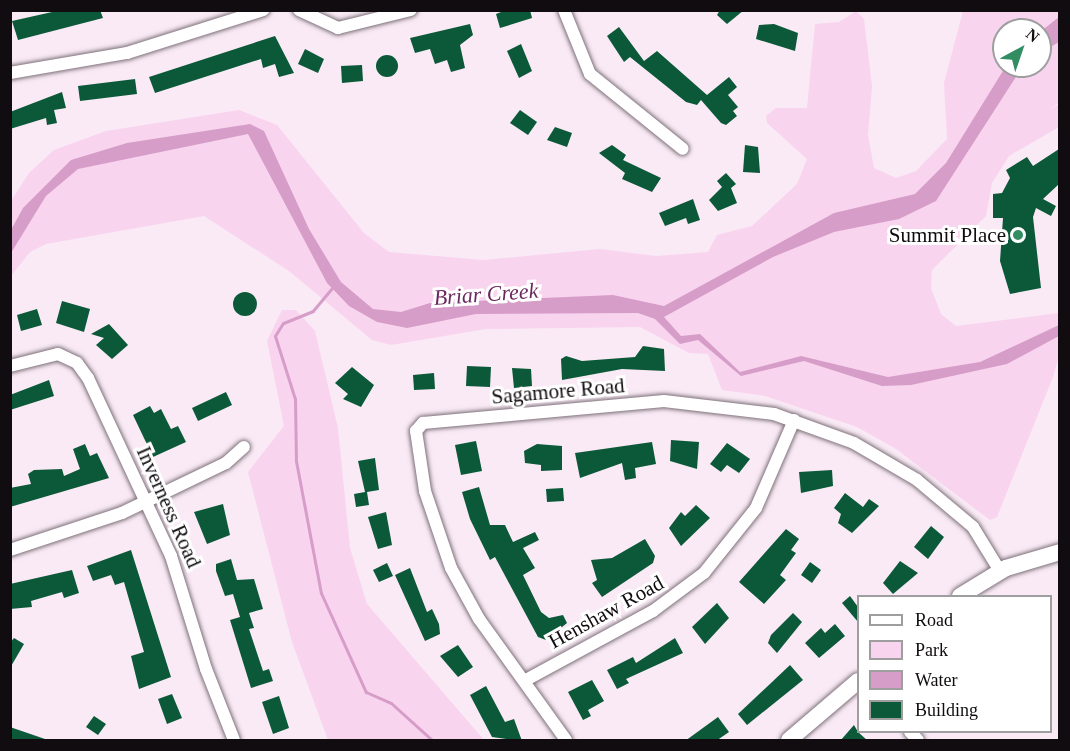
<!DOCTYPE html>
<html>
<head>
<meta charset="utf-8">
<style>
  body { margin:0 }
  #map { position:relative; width:1070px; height:751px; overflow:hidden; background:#f9eaf5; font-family:Georgia,serif }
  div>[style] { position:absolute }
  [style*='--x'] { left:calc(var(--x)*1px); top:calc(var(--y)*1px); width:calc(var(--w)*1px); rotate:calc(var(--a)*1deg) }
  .green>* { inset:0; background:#f9d4ef }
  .water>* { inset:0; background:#d69dc8 }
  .stream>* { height:3px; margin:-1.5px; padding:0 1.5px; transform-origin:1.5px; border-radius:1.5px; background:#d69dc8 }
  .building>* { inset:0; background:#0c5939 }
  .round { border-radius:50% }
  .roads { filter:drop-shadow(0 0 2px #7e717a) drop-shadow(0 0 2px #7e717a) }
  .street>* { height:12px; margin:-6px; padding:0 6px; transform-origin:6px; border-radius:6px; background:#fff }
  .secondary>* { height:16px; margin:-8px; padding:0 8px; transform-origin:8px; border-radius:8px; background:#fff }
  .dots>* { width:16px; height:16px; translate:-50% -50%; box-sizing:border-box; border:3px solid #fff; border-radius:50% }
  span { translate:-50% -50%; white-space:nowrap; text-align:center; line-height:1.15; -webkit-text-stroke:6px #fff; paint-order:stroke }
  .poi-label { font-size:21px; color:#100c0f }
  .right { translate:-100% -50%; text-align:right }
  .street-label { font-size:21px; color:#100c0f }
  .water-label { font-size:22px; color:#6b285e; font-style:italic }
  .frame { position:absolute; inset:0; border:12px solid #100c0f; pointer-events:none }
  .legend { position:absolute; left:857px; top:595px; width:195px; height:138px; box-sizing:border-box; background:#fff; border:2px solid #9f9e9f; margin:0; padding:8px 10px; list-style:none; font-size:18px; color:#100c0f }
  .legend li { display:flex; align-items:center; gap:12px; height:30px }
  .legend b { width:30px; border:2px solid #9f9e9f }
  .north { position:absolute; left:992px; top:18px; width:60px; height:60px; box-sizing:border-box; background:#fff; border:2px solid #9f9e9f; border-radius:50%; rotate:40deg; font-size:16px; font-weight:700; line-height:24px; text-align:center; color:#100c0f }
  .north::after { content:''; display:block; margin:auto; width:21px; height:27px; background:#328d63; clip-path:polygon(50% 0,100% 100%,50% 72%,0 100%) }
</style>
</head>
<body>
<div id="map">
  <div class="green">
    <i style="clip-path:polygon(evenodd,856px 11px,864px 19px,872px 86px,868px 135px,874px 168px,896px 178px,916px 171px,947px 139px,944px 83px,963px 11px,1059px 11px,1059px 102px,1050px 110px,1059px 104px,1059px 127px,1009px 156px,992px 183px,986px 216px,932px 270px,931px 288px,941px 314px,956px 326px,1059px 313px,1059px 356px,1053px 377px,997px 517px,990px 520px,896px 449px,857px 427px,765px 396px,722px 390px,708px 354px,689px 353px,640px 327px,486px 329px,391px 345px,372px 340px,289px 271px,204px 216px,46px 244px,30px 252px,11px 276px,11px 201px,29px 173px,54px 150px,106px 131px,239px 110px,277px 125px,364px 233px,389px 252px,483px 260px,600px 249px,656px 256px,708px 252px,717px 235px,752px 226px,797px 184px,807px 159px,767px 123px,766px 116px,776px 108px,807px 108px,815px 24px,839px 22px,856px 11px,1004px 30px,1040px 30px,1040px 66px,1004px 66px,1004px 30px)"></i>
    <i style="clip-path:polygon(282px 310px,296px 310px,315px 331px,338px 428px,350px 548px,367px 604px,484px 740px,328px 740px,292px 642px,248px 472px,284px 426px,267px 341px)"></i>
  </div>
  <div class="water">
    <i style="clip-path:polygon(1059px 17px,1059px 42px,1040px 53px,1040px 32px)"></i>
    <i style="clip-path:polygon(1006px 66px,1023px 66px,936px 201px,899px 219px,834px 232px,773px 257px,664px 317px,681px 336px,700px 334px,740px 372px,801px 356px,888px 377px,980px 362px,1059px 325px,1059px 336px,1007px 364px,911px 385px,882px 386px,804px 361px,741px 376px,698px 340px,680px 344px,655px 319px,638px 313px,476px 314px,407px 328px,377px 322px,349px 306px,327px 283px,248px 134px,78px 169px,46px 196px,11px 253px,11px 230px,23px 208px,71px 160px,127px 143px,250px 124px,264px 131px,309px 229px,341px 282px,373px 309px,401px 312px,430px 303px,613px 295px,664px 306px,834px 213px,915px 194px,946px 163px)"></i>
  </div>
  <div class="stream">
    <i style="--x:332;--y:288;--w:30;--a:130"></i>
    <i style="--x:313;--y:311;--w:32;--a:158"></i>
    <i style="--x:283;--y:323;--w:15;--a:122"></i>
    <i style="--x:275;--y:336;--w:66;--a:72.4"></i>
    <i style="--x:295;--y:399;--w:62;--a:89.1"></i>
    <i style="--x:296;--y:461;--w:134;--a:79.3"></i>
    <i style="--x:321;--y:593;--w:109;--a:65.6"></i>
    <i style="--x:366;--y:692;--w:27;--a:24"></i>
    <i style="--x:391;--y:703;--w:55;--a:42.1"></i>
  </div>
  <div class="building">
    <i style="clip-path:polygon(61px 10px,100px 10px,103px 18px,18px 40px,12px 21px)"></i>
    <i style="clip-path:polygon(506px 10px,530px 10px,532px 18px,500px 28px,496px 14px)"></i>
    <i style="clip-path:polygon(720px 10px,744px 10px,727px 24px,717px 15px)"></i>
    <i style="clip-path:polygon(470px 24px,473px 35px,460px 45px,465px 68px,451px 72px,447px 60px,435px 64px,430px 49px,415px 53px,410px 38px)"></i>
    <i style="clip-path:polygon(774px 24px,798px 33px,795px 51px,756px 39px,759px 25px)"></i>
    <i style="clip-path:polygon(619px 27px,644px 61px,657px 51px,707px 95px,729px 77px,737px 87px,728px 95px,738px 107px,733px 111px,737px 116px,726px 125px,721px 123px,701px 100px,697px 105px,686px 102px,630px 57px,624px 62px,607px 36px)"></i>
    <i style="clip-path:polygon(275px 36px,294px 73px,279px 77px,275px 64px,263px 68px,261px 59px,155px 93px,149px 77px)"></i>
    <i style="clip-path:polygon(521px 44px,532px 71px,519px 78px,507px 51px)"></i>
    <i style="clip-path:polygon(305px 49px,324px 59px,318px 73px,298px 64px)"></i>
    <i class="round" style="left:376px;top:55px;width:22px;height:22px"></i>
    <i style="clip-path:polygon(362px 65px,363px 81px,342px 83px,341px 66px)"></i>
    <i style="clip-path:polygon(135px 79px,137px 94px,80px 101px,78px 86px)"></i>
    <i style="clip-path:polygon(62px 92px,66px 108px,54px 110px,57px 123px,47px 125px,46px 118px,10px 129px,10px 112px)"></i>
    <i style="clip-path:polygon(520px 110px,537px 122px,528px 135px,510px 123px)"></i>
    <i style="clip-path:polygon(555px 127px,572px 133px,567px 147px,547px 140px)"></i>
    <i style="clip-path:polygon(612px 145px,626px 155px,623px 160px,661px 178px,652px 192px,622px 179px,625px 173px,599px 153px)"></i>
    <i style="clip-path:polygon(745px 145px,758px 147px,760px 173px,743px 172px)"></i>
    <i style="clip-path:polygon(1059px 149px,1059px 184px,1043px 199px,1056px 206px,1051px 216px,1036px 208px,1033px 217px,1041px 288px,1010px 294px,1000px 261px,1003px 218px,993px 218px,993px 194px,1002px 193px,1010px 178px,1006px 170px,1027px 157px,1033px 166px)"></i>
    <i style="clip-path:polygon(726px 173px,736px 184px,731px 188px,737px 203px,718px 211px,709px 200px,722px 187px,717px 181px)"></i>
    <i style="clip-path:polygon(693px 199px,700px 220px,688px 224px,686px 218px,665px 226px,659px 213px)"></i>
    <i class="round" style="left:233px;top:292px;width:24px;height:24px"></i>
    <i style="clip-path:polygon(62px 301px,90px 309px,84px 332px,56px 323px)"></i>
    <i style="clip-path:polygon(37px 309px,42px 325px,21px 331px,17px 315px)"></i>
    <i style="clip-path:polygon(109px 324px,128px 345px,112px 359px,96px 345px,104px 338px,91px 334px)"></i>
    <i style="clip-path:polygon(643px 346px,664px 349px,665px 371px,622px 369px,562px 380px,561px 359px,566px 356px,582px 361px,635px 357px)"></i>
    <i style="clip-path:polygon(467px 366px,491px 367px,490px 387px,466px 386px)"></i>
    <i style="clip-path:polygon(352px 367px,374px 385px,361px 407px,343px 399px,348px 394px,335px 383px)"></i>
    <i style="clip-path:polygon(512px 368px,531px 369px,532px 386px,514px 388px)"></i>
    <i style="clip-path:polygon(434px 373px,435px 389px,414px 390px,413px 375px)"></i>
    <i style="clip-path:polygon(49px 380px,54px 396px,10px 410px,10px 395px)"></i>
    <i style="clip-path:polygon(226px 392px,232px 405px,198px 421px,192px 408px)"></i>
    <i style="clip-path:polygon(150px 406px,154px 413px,161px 409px,171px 429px,178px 426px,186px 442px,153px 457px,133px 415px)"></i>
    <i style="clip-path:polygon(671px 440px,699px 442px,697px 469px,670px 461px)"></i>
    <i style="clip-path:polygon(476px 441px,482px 471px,461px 475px,455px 445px)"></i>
    <i style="clip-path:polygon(652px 442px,656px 464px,635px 468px,636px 478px,625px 480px,622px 463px,580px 478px,575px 453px)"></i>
    <i style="clip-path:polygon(727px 443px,750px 459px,739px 473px,727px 465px,721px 472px,710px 464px)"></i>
    <i style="clip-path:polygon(85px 444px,90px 456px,97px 453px,109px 478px,10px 507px,10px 488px,31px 484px,28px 474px,34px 470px,62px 469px,64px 476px,80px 469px,73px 449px)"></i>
    <i style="clip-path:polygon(537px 444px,562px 446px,562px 470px,541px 471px,541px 465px,525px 463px,524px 451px)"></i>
    <i style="clip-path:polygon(375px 458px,379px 490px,367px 492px,369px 505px,356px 507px,354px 494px,365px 492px,358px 461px)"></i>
    <i style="clip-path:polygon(832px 470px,833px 486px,801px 493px,799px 472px)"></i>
    <i style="clip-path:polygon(479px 487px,490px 525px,505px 525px,513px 542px,535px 532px,539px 540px,523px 548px,535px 568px,523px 575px,541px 612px,549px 618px,563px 615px,567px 623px,546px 640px,538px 637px,495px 557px,490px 560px,470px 519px,462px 492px)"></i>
    <i style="clip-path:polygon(563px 488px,564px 501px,547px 502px,546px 489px)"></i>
    <i style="clip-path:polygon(845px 493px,863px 507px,869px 499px,879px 506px,852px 533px,838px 523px,841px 514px,834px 508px)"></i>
    <i style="clip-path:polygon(223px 504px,230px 535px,207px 544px,194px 512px)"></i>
    <i style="clip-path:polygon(696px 505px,710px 518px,681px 546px,669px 528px,681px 512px,685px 516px)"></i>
    <i style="clip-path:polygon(386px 512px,392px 545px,378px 549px,368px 517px)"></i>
    <i style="clip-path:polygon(931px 526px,944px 537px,928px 559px,914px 547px)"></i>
    <i style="clip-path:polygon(786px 529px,799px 539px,791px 550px,796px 553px,780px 575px,786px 580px,764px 604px,739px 582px)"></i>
    <i style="clip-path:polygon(645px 539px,655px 556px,653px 563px,602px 597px,592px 583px,597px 580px,591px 560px,612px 558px)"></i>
    <i style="clip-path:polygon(131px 550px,171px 677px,139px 689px,131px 656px,144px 652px,124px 582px,115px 585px,111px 575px,93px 581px,87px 566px)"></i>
    <i style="clip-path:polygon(231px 559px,237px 580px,254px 579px,263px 609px,249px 613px,254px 628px,249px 629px,263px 671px,269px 669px,273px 681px,251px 688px,230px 620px,240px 617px,233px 594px,225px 596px,216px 571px,216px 564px)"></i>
    <i style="clip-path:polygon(900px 561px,918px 573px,893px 594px,883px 583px)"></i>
    <i style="clip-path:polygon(810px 562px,821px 570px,812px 583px,801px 575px)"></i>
    <i style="clip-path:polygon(387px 563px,393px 576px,379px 582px,373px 570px)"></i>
    <i style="clip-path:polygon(410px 568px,427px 612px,432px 609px,439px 624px,440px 634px,425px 641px,395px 575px)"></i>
    <i style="clip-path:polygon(72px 570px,79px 593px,64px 598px,62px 592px,31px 601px,32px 607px,10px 609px,10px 584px)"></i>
    <i style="clip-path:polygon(850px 596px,858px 607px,858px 622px,842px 603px)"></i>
    <i style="clip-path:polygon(717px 603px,729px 618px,705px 644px,692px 627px)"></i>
    <i style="clip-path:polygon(793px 613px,802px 622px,777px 653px,768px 643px,771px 635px)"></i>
    <i style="clip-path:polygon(835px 624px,845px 636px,819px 658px,805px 643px,821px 628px,825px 633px)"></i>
    <i style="clip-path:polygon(14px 638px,24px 644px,10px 668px,10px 643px)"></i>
    <i style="clip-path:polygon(675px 638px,683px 653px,626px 679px,629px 683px,617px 689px,607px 670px,633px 657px,636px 663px)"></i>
    <i style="clip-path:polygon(458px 645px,473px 667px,458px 677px,440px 656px)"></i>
    <i style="clip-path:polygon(790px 665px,803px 680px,747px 725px,738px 714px)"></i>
    <i style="clip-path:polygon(592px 680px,604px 701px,588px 710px,591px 716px,583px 720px,568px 692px)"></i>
    <i style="clip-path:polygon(486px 686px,505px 722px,514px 719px,522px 741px,492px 737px,470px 695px)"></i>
    <i style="clip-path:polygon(172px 694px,182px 718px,167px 724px,158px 699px)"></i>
    <i style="clip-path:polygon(279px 696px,289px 728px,273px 734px,262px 702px)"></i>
    <i style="clip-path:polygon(94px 716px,106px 724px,98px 735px,86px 727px)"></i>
    <i style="clip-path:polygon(718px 717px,729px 732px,716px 741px,685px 741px)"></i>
    <i style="clip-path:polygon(854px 725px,858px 732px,868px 741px,840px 741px)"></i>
    <i style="clip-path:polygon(10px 727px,45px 739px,45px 741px,10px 741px)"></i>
  </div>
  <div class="roads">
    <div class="street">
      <i style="--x:299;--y:10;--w:43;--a:24.8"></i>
      <i style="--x:338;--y:28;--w:75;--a:-13.9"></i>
      <i style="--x:564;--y:10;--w:69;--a:67.9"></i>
      <i style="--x:590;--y:74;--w:119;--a:38.9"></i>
      <i style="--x:10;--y:73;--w:119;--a:-9.7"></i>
      <i style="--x:127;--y:53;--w:143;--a:-17.5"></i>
      <i style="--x:10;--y:366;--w:49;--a:-14"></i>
      <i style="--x:58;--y:354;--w:21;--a:25"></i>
      <i style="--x:77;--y:363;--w:19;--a:54"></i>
      <i style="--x:88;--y:378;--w:196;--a:65"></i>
      <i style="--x:171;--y:556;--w:118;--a:72.8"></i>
      <i style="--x:206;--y:669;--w:76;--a:68.5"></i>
      <i style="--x:10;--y:550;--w:118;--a:-18.3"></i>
      <i style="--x:122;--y:513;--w:115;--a:-25.7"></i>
      <i style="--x:226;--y:463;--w:24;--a:-42"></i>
      <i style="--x:524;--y:681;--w:147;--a:-28.5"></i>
      <i style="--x:653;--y:611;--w:64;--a:-36.7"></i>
      <i style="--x:704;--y:573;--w:83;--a:-51.3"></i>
      <i style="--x:756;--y:508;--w:96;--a:-66.6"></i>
      <i style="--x:910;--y:732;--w:11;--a:45"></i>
      <i style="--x:566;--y:740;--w:149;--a:-125.7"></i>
      <i style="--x:479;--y:619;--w:58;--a:-118.8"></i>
      <i style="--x:451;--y:568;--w:81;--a:-108.7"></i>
      <i style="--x:425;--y:491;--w:61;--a:-98.5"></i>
      <i style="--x:416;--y:431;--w:11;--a:-49"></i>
      <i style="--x:423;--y:423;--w:242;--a:-5.2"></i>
      <i style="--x:664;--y:401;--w:111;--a:6.7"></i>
      <i style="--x:774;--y:414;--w:85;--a:19.9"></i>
      <i style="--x:854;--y:443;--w:73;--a:30.4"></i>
      <i style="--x:917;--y:480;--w:73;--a:40"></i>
      <i style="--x:973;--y:527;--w:52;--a:58.5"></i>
    </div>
    <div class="secondary">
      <i style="--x:960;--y:596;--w:54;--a:-31.3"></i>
      <i style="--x:1006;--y:568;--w:56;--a:-16.5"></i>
      <i style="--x:789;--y:740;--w:91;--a:-40.5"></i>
    </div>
  </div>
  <div class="dots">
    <i style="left:1018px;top:235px;background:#328d63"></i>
  </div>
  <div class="poi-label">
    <span class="right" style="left:1006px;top:235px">Summit Place</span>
  </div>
  <div class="street-label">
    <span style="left:558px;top:391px;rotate:-5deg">Sagamore Road</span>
    <span style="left:169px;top:507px;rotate:66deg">Inverness Road</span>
    <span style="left:606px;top:612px;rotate:-29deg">Henshaw Road</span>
  </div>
  <div class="water-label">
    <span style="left:486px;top:294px;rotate:-4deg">Briar Creek</span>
  </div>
  <div class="frame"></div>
  <ul class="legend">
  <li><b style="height:8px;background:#fff"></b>Road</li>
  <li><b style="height:16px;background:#f9d4ef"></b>Park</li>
  <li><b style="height:16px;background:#d69dc8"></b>Water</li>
  <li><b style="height:16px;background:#0c5939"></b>Building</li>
  </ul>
  <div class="north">N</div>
</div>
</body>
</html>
